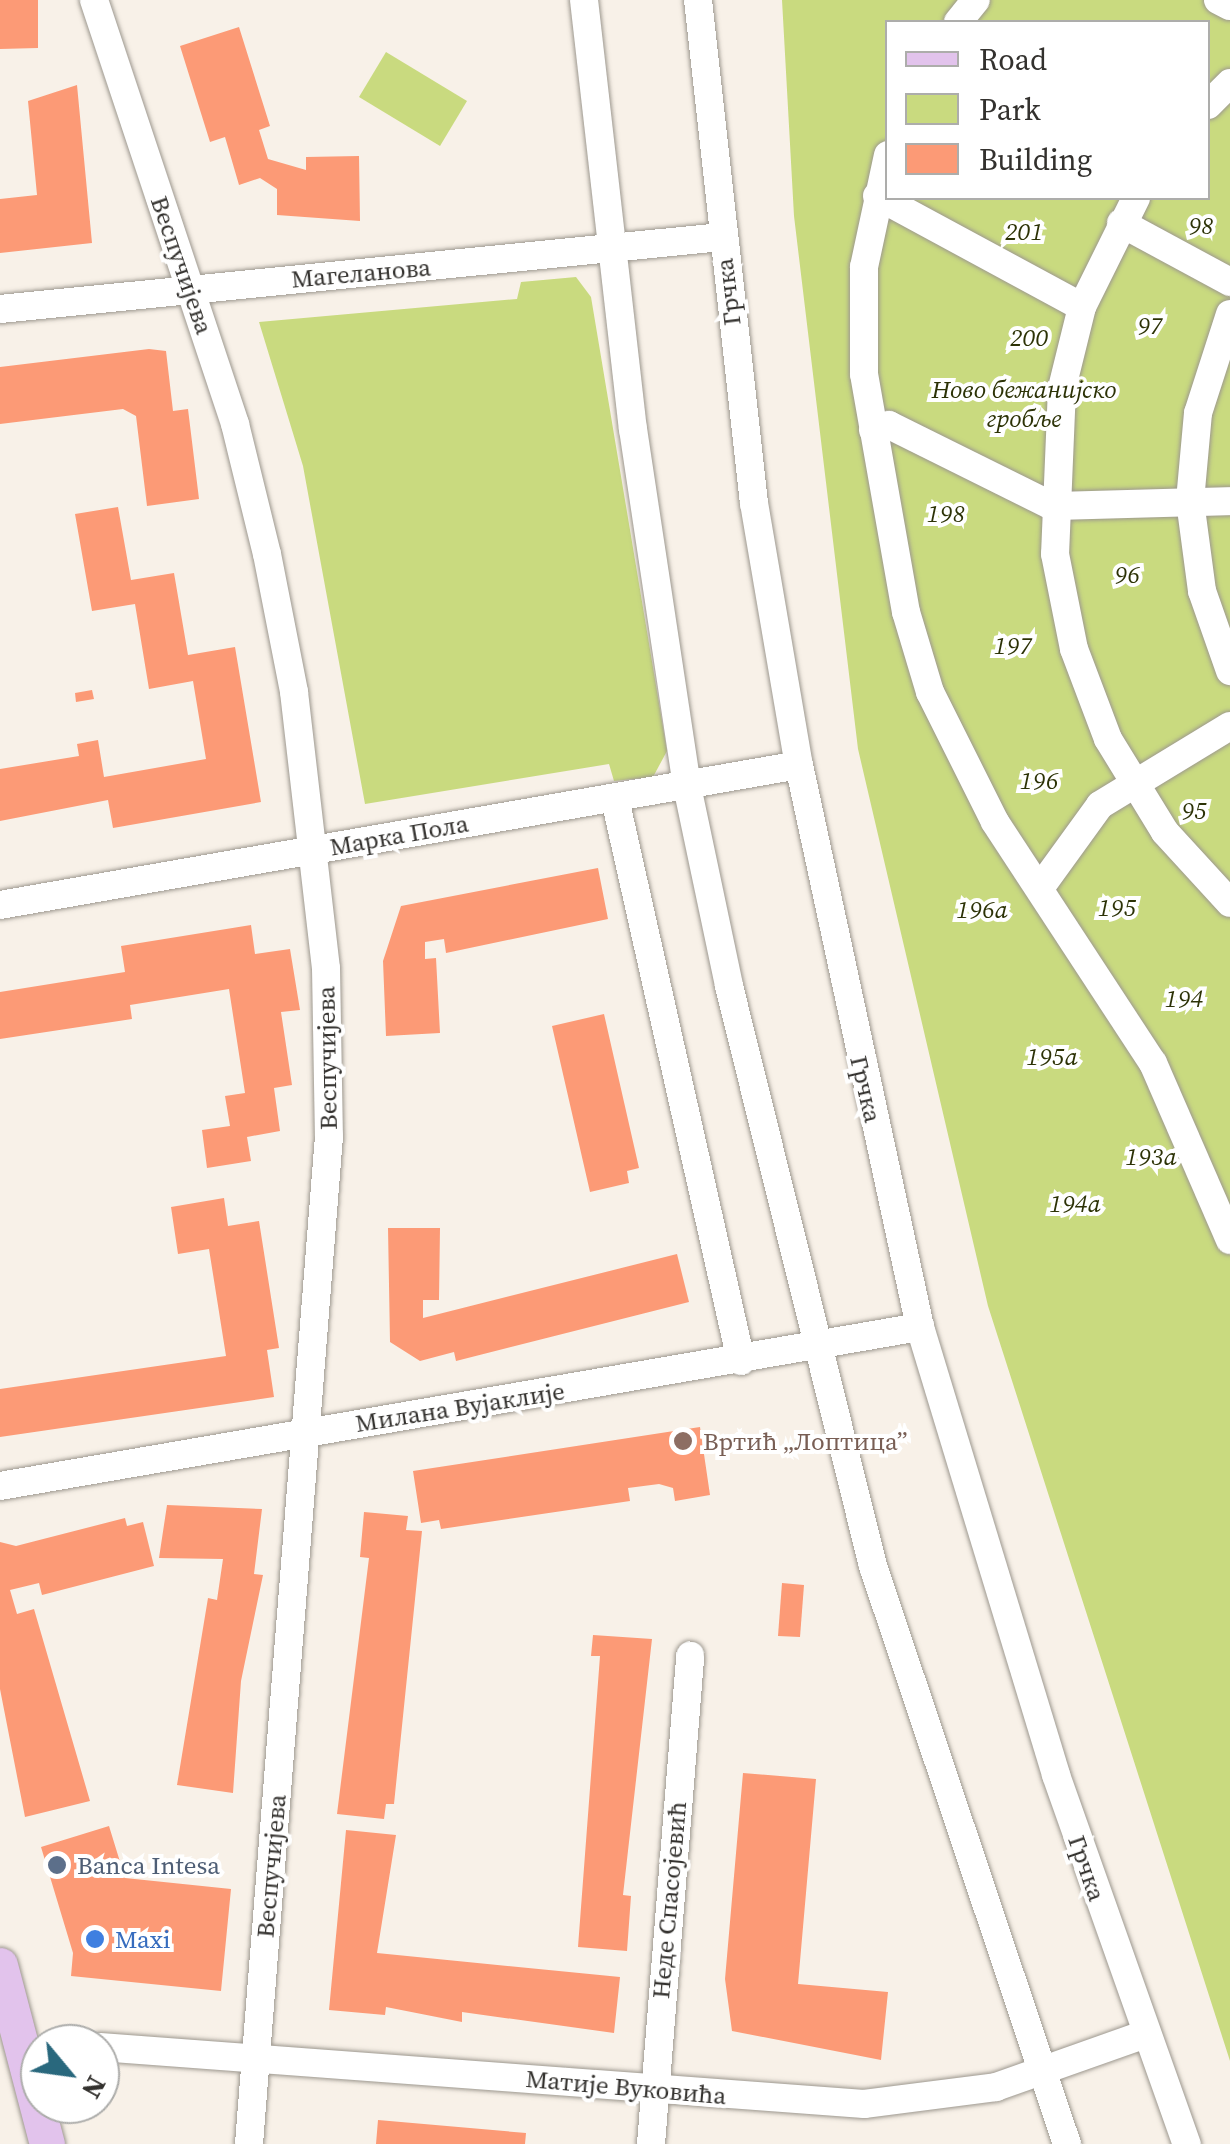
<!DOCTYPE html>
<html>
<head>
<meta charset="utf-8">
<style>
  body { margin:0 }
  #map { position:relative; width:1230px; height:2144px; overflow:hidden; background:#f8f1e8; font-family:"Source Serif 4",serif }
  div>[style] { position:absolute }
  [style*='--x'] { left:calc(var(--x)*1px); top:calc(var(--y)*1px); width:calc(var(--w)*1px); rotate:calc(var(--a)*1deg) }
  .green>* { inset:0; background:#c9da7f }
  .building>* { inset:0; background:#fc9a76 }
  .roads { filter:drop-shadow(0 0 2px #9d988f) drop-shadow(0 0 2px #9d988f) }
  .minor>* { height:28px; margin:-14px; padding:0 14px; transform-origin:14px; border-radius:14px; background:#fff }
  .major>* { height:35px; margin:-17.5px; padding:0 17.5px; transform-origin:17.5px; border-radius:17.5px; background:#e2c3ec }
  .dots>* { width:28px; height:28px; translate:-50% -50%; box-sizing:border-box; border:5px solid #fff; border-radius:50% }
  span { translate:-50% -50%; white-space:nowrap; text-align:center; line-height:1.15; -webkit-text-stroke:8px #fff; paint-order:stroke }
  .park-label { font-size:25px; color:#2c3206; font-style:italic }
  .street-label { font-size:25px; color:#33312e }
  .education-label { font-size:25px; color:#785e54 }
  .left { translate:0 -50%; text-align:left }
  .service-label { font-size:25px; color:#4e5e75 }
  .shop-label { font-size:25px; color:#366cbe }
  .legend { position:absolute; left:885px; top:20px; width:325px; height:180px; box-sizing:border-box; background:#fff; border:2px solid #adadab; margin:0; padding:12px 18px; list-style:none; font-size:30px; color:#33312e }
  .legend li { display:flex; align-items:center; gap:20px; height:50px }
  .legend b { width:50px; border:2px solid #adadab }
  .north { position:absolute; left:20px; top:2024px; width:100px; height:100px; box-sizing:border-box; background:#fff; border:2px solid #adadab; border-radius:50%; rotate:119deg; font-size:28px; font-weight:700; line-height:40px; text-align:center; color:#33312e }
  .north::after { content:''; display:block; margin:auto; width:35px; height:45px; background:#29687d; clip-path:polygon(50% 0,100% 100%,50% 72%,0 100%) }
</style>
</head>
<body>
<div id="map">
  <div class="green">
    <i style="clip-path:polygon(evenodd,782px 0,1230px 0,1230px 2061px,988px 1306px,858px 749px,794px 216px,782px 0,888px 22px,1208px 22px,1208px 198px,888px 198px,888px 22px)"></i>
    <i style="clip-path:polygon(386px 52px,467px 101px,440px 146px,359px 97px)"></i>
    <i style="clip-path:polygon(576px 277px,591px 297px,667px 751px,653px 777px,614px 781px,609px 764px,365px 804px,303px 466px,259px 322px,517px 299px,521px 282px)"></i>
  </div>
  <div class="building">
    <i style="clip-path:polygon(0 0,38px 0,38px 48px,0 49px)"></i>
    <i style="clip-path:polygon(239px 27px,270px 126px,259px 130px,268px 159px,306px 170px,306px 157px,359px 156px,360px 221px,277px 215px,277px 189px,260px 178px,239px 185px,225px 137px,210px 142px,180px 46px)"></i>
    <i style="clip-path:polygon(77px 85px,92px 243px,0 253px,0 199px,37px 195px,28px 101px)"></i>
    <i style="clip-path:polygon(149px 349px,166px 351px,173px 411px,188px 409px,199px 499px,147px 506px,136px 416px,123px 409px,0 424px,0 367px)"></i>
    <i style="clip-path:polygon(118px 507px,131px 580px,174px 573px,188px 655px,235px 647px,261px 802px,113px 828px,108px 800px,0 821px,0 769px,79px 756px,77px 744px,98px 740px,104px 777px,206px 759px,193px 681px,149px 689px,135px 604px,92px 611px,75px 514px)"></i>
    <i style="clip-path:polygon(92px 690px,94px 699px,76px 702px,75px 693px)"></i>
    <i style="clip-path:polygon(598px 868px,608px 919px,446px 953px,444px 939px,425px 942px,425px 959px,436px 958px,440px 1033px,386px 1036px,383px 961px,401px 906px)"></i>
    <i style="clip-path:polygon(251px 925px,255px 954px,290px 949px,300px 1010px,281px 1012px,292px 1085px,274px 1088px,280px 1131px,247px 1137px,251px 1161px,207px 1168px,202px 1130px,230px 1126px,225px 1096px,245px 1093px,229px 989px,130px 1005px,132px 1019px,0 1039px,0 992px,125px 972px,121px 946px)"></i>
    <i style="clip-path:polygon(604px 1014px,639px 1168px,627px 1171px,629px 1183px,590px 1192px,552px 1026px)"></i>
    <i style="clip-path:polygon(224px 1198px,228px 1226px,259px 1221px,279px 1348px,267px 1350px,274px 1397px,0 1437px,0 1389px,226px 1356px,209px 1249px,178px 1254px,171px 1207px)"></i>
    <i style="clip-path:polygon(388px 1228px,440px 1228px,439px 1300px,423px 1300px,423px 1318px,677px 1254px,689px 1302px,456px 1361px,454px 1352px,420px 1361px,390px 1342px)"></i>
    <i style="clip-path:polygon(700px 1427px,710px 1495px,675px 1501px,673px 1488px,659px 1484px,628px 1488px,630px 1501px,441px 1529px,439px 1520px,421px 1523px,413px 1471px)"></i>
    <i style="clip-path:polygon(167px 1505px,262px 1509px,254px 1574px,263px 1575px,241px 1681px,233px 1793px,177px 1785px,208px 1598px,217px 1600px,223px 1559px,159px 1558px)"></i>
    <i style="clip-path:polygon(364px 1512px,408px 1516px,406px 1530px,422px 1531px,394px 1804px,386px 1804px,384px 1819px,337px 1814px,369px 1558px,360px 1557px)"></i>
    <i style="clip-path:polygon(125px 1518px,127px 1526px,143px 1522px,154px 1566px,42px 1595px,39px 1583px,10px 1590px,17px 1614px,34px 1609px,90px 1801px,25px 1817px,0 1689px,0 1542px,16px 1546px)"></i>
    <i style="clip-path:polygon(782px 1583px,804px 1585px,800px 1637px,778px 1636px)"></i>
    <i style="clip-path:polygon(593px 1635px,652px 1639px,623px 1895px,631px 1896px,627px 1951px,578px 1947px,600px 1656px,591px 1656px)"></i>
    <i style="clip-path:polygon(743px 1773px,816px 1779px,798px 1984px,888px 1992px,881px 2060px,732px 2031px,725px 1979px)"></i>
    <i style="clip-path:polygon(109px 1826px,125px 1878px,231px 1889px,221px 1991px,71px 1976px,73px 1953px,41px 1847px)"></i>
    <i style="clip-path:polygon(346px 1830px,396px 1835px,377px 1953px,620px 1977px,614px 2033px,462px 2012px,462px 2022px,386px 2007px,385px 2015px,329px 2010px)"></i>
    <i style="clip-path:polygon(378px 2120px,526px 2133px,525px 2144px,376px 2144px)"></i>
  </div>
  <div class="roads">
    <div class="minor">
      <i style="--x:94;--y:0;--w:447;--a:71.6"></i>
      <i style="--x:235;--y:424;--w:134;--a:76.2"></i>
      <i style="--x:267;--y:554;--w:141;--a:78.9"></i>
      <i style="--x:294;--y:692;--w:278;--a:83.4"></i>
      <i style="--x:326;--y:968;--w:168;--a:89"></i>
      <i style="--x:329;--y:1136;--w:1011;--a:94.54"></i>
      <i style="--x:584;--y:0;--w:432;--a:83.5"></i>
      <i style="--x:633;--y:429;--w:361;--a:81.4"></i>
      <i style="--x:687;--y:786;--w:204;--a:78.1"></i>
      <i style="--x:729;--y:986;--w:598;--a:76.06"></i>
      <i style="--x:873;--y:1566;--w:610;--a:71.45"></i>
      <i style="--x:698;--y:0;--w:506;--a:83.65"></i>
      <i style="--x:754;--y:503;--w:266;--a:80.3"></i>
      <i style="--x:799;--y:765;--w:575;--a:77.85"></i>
      <i style="--x:920;--y:1327;--w:468;--a:73.1"></i>
      <i style="--x:1056;--y:1775;--w:392;--a:70.5"></i>
      <i style="--x:1218;--y:0;--w:13;--a:27"></i>
      <i style="--x:958;--y:22;--w:28;--a:-51"></i>
      <i style="--x:1208;--y:105;--w:31;--a:-45"></i>
      <i style="--x:888;--y:155;--w:115;--a:102.1"></i>
      <i style="--x:864;--y:267;--w:107;--a:90"></i>
      <i style="--x:864;--y:374;--w:242;--a:80"></i>
      <i style="--x:906;--y:612;--w:84;--a:73.3"></i>
      <i style="--x:930;--y:692;--w:145;--a:63.4"></i>
      <i style="--x:995;--y:822;--w:288;--a:56.8"></i>
      <i style="--x:1153;--y:1063;--w:193;--a:66.5"></i>
      <i style="--x:877;--y:196;--w:233;--a:28.4"></i>
      <i style="--x:1136;--y:198;--w:122;--a:116.4"></i>
      <i style="--x:1082;--y:307;--w:83;--a:103.9"></i>
      <i style="--x:1062;--y:388;--w:166;--a:92.4"></i>
      <i style="--x:1055;--y:554;--w:97;--a:78.7"></i>
      <i style="--x:1074;--y:649;--w:96;--a:69.3"></i>
      <i style="--x:1108;--y:739;--w:109;--a:58.5"></i>
      <i style="--x:1165;--y:832;--w:96;--a:47.5"></i>
      <i style="--x:1121;--y:223;--w:124;--a:28.4"></i>
      <i style="--x:0;--y:309;--w:725;--a:-5.7"></i>
      <i style="--x:1230;--y:314;--w:104;--a:107.9"></i>
      <i style="--x:1198;--y:413;--w:88;--a:95.2"></i>
      <i style="--x:1190;--y:501;--w:91;--a:82.4"></i>
      <i style="--x:1202;--y:591;--w:85;--a:70.7"></i>
      <i style="--x:873;--y:430;--w:17;--a:-17"></i>
      <i style="--x:889;--y:425;--w:182;--a:26.4"></i>
      <i style="--x:1052;--y:506;--w:178;--a:-1.6"></i>
      <i style="--x:615;--y:799;--w:576;--a:77.36"></i>
      <i style="--x:1040;--y:888;--w:102;--a:-54.1"></i>
      <i style="--x:1100;--y:805;--w:152;--a:-31.3"></i>
      <i style="--x:0;--y:905;--w:811;--a:-9.94"></i>
      <i style="--x:0;--y:1486;--w:934;--a:-9.81"></i>
      <i style="--x:100;--y:2047;--w:766;--a:4.27"></i>
      <i style="--x:864;--y:2104;--w:133;--a:-7.3"></i>
      <i style="--x:996;--y:2087;--w:156;--a:-19.5"></i>
      <i style="--x:651;--y:2144;--w:490;--a:-85.4"></i>
    </div>
    <div class="major">
      <i style="--x:0;--y:1965;--w:185;--a:75.3"></i>
    </div>
  </div>
  <div class="dots">
    <i style="left:683px;top:1441px;background:#8d6e63"></i>
    <i style="left:57px;top:1865px;background:#5c6f8a"></i>
    <i style="left:95px;top:1939px;background:#3f7fe0"></i>
  </div>
  <div class="park-label">
    <span style="left:1201px;top:225px">98</span>
    <span style="left:1024px;top:231px">201</span>
    <span style="left:1150px;top:325px">97</span>
    <span style="left:1029px;top:337px">200</span>
    <span style="left:1024px;top:404px">Ново бежанијско<br>гробље</span>
    <span style="left:946px;top:513px">198</span>
    <span style="left:1127px;top:574px">96</span>
    <span style="left:1013px;top:645px">197</span>
    <span style="left:1039px;top:780px">196</span>
    <span style="left:1194px;top:810px">95</span>
    <span style="left:1117px;top:907px">195</span>
    <span style="left:982px;top:909px">196a</span>
    <span style="left:1184px;top:998px">194</span>
    <span style="left:1052px;top:1056px">195a</span>
    <span style="left:1151px;top:1156px">193a</span>
    <span style="left:1075px;top:1203px">194a</span>
  </div>
  <div class="street-label">
    <span style="left:182px;top:265px;rotate:71deg">Веспучијева</span>
    <span style="left:361px;top:273px;rotate:-5deg">Магеланова</span>
    <span style="left:728px;top:292px;rotate:-97deg">Грчка</span>
    <span style="left:399px;top:835px;rotate:-10deg">Марка Пола</span>
    <span style="left:327px;top:1058px;rotate:-91deg">Веспучијева</span>
    <span style="left:866px;top:1089px;rotate:77deg">Грчка</span>
    <span style="left:460px;top:1407px;rotate:-9deg">Милана Вујаклије</span>
    <span style="left:271px;top:1866px;rotate:-85deg">Веспучијева</span>
    <span style="left:1087px;top:1868px;rotate:71deg">Грчка</span>
    <span style="left:669px;top:1900px;rotate:-85deg">Неде Спасојевић</span>
    <span style="left:626px;top:2087px;rotate:5deg">Матије Вуковића</span>
  </div>
  <div class="education-label">
    <span class="left" style="left:703px;top:1441px">Вртић „Лоптица”</span>
  </div>
  <div class="service-label">
    <span class="left" style="left:77px;top:1865px">Banca Intesa</span>
  </div>
  <div class="shop-label">
    <span class="left" style="left:115px;top:1939px">Maxi</span>
  </div>
  <ul class="legend">
  <li><b style="height:12px;background:#e2c3ec"></b>Road</li>
  <li><b style="height:28px;background:#c9da7f"></b>Park</li>
  <li><b style="height:28px;background:#fc9a76"></b>Building</li>
  </ul>
  <div class="north">N</div>
</div>
</body>
</html>
